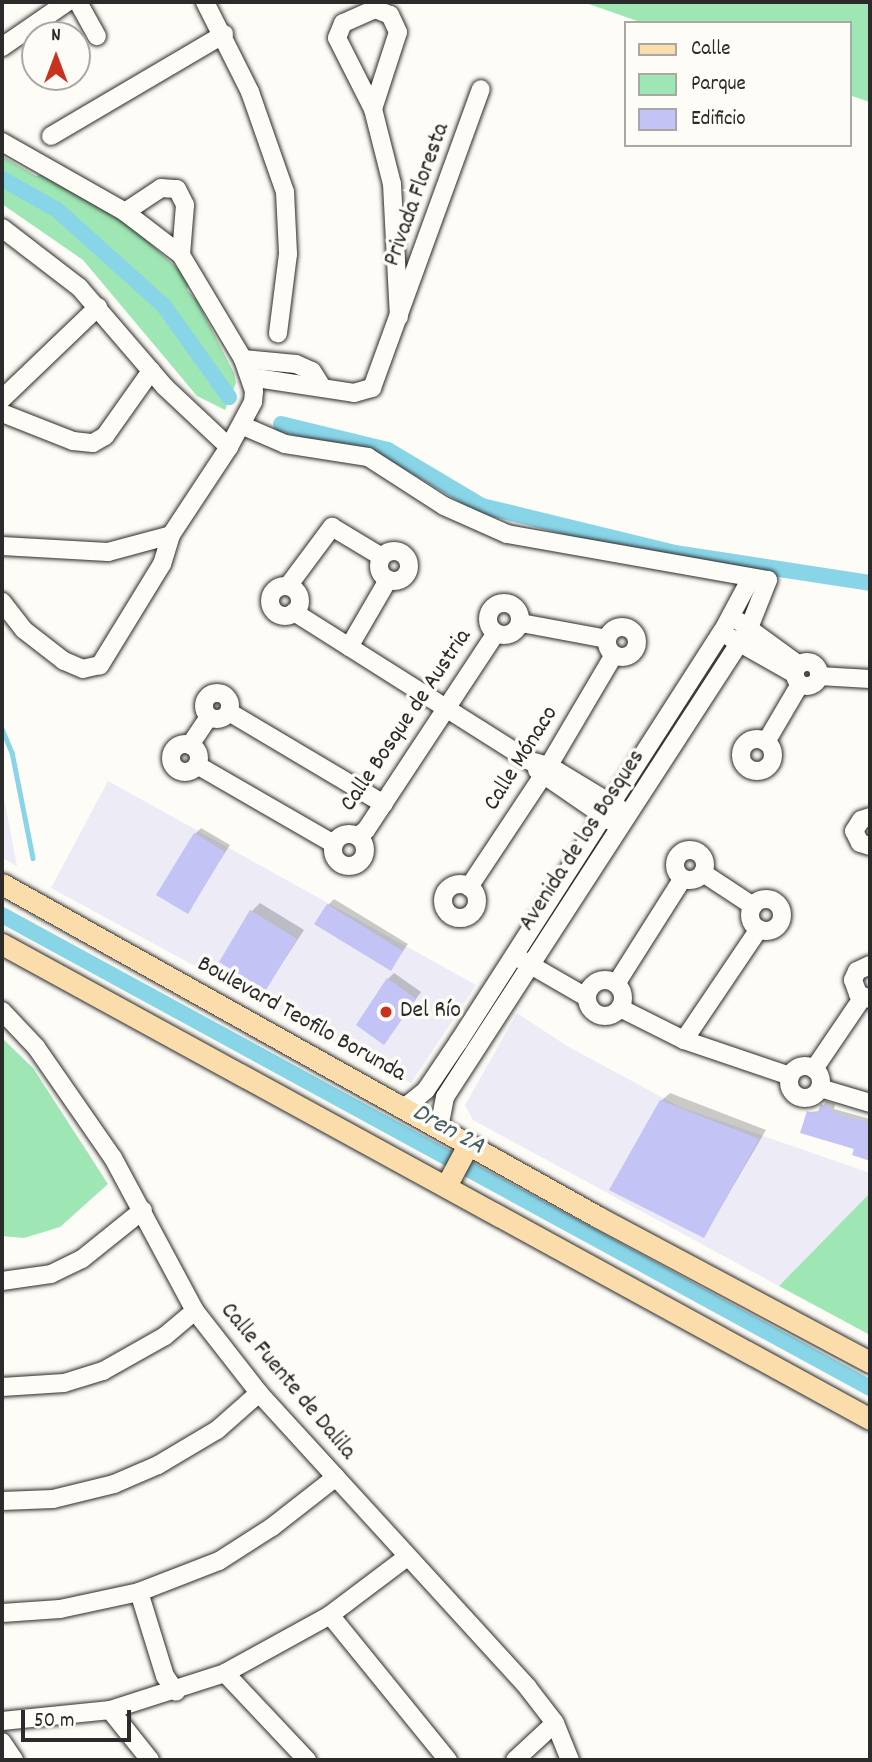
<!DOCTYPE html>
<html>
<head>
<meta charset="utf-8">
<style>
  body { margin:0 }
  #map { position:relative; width:872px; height:1762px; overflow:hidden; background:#fdfcf7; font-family:Dekko,sans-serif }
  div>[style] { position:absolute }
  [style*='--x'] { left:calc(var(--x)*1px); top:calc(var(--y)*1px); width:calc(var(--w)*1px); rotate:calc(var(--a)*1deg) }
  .built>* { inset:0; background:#ecebf6 }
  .green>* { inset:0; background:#9ee6b3 }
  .shadow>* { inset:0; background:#0003 }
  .stream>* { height:4.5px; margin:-2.25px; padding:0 2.25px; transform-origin:2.25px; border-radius:2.25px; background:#89d5e8 }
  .canal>* { height:16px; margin:-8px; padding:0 8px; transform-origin:8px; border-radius:8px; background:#89d5e8 }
  .building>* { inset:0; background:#c3c3f5 }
  .roads { filter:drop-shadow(0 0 2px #2b2b2b) drop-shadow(0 0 2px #2b2b2b) }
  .minor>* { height:18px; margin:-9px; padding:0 9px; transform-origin:9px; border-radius:9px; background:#fdfcf7 }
  .minor>.ring { margin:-9px; padding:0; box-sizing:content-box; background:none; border:18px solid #fdfcf7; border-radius:50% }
  .major>* { height:21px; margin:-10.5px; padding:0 10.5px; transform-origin:10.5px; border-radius:10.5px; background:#fbddab }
  .dots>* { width:19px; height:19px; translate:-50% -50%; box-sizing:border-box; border:4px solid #fdfcf7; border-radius:50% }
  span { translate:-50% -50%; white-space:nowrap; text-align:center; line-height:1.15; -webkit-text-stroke:7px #fdfcf7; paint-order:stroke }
  .street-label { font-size:24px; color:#2b2b2b }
  .poi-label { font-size:24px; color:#2b2b2b }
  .left { translate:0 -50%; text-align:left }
  .water-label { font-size:26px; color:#475e64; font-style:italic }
  .frame { position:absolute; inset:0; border:4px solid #2b2b2b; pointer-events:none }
  .legend { position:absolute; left:624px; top:21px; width:228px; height:126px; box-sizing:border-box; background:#fdfcf7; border:2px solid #a9a8a5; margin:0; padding:9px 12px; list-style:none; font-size:21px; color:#2b2b2b }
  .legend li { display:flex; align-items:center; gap:14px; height:35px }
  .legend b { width:35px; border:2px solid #a9a8a5 }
  .north { position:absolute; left:21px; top:21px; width:70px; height:70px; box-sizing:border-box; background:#fdfcf7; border:2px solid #a9a8a5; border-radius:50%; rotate:0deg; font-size:19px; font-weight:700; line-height:28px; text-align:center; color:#2b2b2b }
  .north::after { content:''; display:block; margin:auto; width:24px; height:32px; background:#c8321e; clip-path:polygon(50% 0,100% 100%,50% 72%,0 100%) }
  .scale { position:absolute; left:21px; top:1710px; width:110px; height:32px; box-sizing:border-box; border:4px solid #2b2b2b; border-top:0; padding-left:9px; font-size:21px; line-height:24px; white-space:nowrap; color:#2b2b2b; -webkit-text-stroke:5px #fdfcf7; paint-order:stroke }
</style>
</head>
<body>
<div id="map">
  <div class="built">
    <i style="clip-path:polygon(108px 781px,476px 985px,411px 1083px,51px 888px)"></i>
    <i style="clip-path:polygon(2px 788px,17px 866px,2px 858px)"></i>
    <i style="clip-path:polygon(517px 1013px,567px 1046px,680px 1107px,870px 1173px,870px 1193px,779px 1286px,473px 1120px,465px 1105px)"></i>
  </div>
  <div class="green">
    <i style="clip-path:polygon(583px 2px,870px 2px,870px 102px,849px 95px,849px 23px,643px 23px)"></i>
    <i style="clip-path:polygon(2px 156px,36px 176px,44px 174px,131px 226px,190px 280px,187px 290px,197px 301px,234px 373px,236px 383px,225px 410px,197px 396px,83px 260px,2px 204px)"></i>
    <i style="clip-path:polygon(2px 1038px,33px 1068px,108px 1184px,60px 1227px,24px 1238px,2px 1236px)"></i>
    <i style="clip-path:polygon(870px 1193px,870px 1335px,779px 1286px)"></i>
  </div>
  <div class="shadow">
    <i style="clip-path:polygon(201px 828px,230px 845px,187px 912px,195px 834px)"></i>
    <i style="clip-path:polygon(334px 899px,408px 944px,391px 968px,328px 905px)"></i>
    <i style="clip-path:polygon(260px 903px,304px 930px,266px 988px,251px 912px)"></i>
    <i style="clip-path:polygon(394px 973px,421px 992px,384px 1043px,388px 979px)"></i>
    <i style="clip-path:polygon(670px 1093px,766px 1130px,704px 1236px,661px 1101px)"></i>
    <i style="clip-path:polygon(826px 1101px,835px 1104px,834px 1109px,870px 1119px,870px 1159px,854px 1154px,856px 1148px,809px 1112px,820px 1111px)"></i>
  </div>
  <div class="stream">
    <i style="--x:2;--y:729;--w:25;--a:67"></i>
    <i style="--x:12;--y:752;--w:108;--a:78.8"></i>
  </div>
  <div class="canal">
    <i style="--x:2;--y:179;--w:62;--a:29.1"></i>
    <i style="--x:56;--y:209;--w:145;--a:41.9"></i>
    <i style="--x:164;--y:306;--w:112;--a:54.5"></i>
    <i style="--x:281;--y:424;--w:110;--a:13.7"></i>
    <i style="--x:388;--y:450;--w:109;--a:30.8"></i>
    <i style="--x:482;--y:506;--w:199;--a:13.7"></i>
    <i style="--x:675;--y:553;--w:197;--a:8.7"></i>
    <i style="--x:2;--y:915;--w:989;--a:28.59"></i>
  </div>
  <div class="building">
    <i style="clip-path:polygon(194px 833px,225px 852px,188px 914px,156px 895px)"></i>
    <i style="clip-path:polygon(327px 904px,403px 951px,391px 971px,314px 924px)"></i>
    <i style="clip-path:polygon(250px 910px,297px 939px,266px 990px,219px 962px)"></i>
    <i style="clip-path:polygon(387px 978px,416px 999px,384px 1045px,356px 1025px)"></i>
    <i style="clip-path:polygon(660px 1100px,759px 1139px,704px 1238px,609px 1190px)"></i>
    <i style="clip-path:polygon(821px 1104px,832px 1108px,831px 1112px,870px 1123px,870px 1161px,852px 1155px,854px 1149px,800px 1133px,807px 1111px,817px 1114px)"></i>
  </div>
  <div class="roads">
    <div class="minor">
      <i style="--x:78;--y:2;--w:39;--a:61"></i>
      <i style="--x:205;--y:2;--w:101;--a:63.4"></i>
      <i style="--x:250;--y:92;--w:106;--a:70.7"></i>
      <i style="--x:285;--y:192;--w:62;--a:87.2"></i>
      <i style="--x:288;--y:254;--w:80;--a:97.2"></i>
      <i style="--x:2;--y:47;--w:79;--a:-34.7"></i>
      <i style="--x:373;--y:109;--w:81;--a:-72"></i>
      <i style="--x:398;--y:32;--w:19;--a:-115"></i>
      <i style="--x:390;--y:15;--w:16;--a:-158"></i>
      <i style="--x:375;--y:9;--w:35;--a:156"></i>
      <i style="--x:343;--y:23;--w:16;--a:112"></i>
      <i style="--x:337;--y:38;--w:80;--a:63.1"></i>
      <i style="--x:373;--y:109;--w:77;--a:75.8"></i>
      <i style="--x:392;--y:184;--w:133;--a:87"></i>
      <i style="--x:51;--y:136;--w:201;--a:-30.5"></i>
      <i style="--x:2;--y:142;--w:142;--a:29.6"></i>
      <i style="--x:125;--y:212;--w:71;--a:37.5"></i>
      <i style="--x:181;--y:255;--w:121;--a:59.2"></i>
      <i style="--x:243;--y:359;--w:34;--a:71"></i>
      <i style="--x:254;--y:391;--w:11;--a:95"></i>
      <i style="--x:253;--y:402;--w:51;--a:118.1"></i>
      <i style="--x:229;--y:447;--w:105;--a:123.4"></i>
      <i style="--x:171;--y:535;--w:30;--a:107"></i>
      <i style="--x:162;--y:564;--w:119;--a:121.5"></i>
      <i style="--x:100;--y:665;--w:17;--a:167"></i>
      <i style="--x:83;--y:669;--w:21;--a:-157"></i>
      <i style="--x:64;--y:661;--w:51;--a:-142.2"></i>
      <i style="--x:24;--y:630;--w:36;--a:-128"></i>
      <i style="--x:125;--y:212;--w:43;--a:-33.7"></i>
      <i style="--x:161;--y:188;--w:16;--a:4"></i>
      <i style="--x:177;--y:189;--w:18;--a:63"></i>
      <i style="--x:185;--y:205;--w:50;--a:94.6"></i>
      <i style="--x:2;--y:228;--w:97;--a:37.5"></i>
      <i style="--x:79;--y:287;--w:132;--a:49.3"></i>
      <i style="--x:165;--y:387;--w:88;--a:43.2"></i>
      <i style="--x:243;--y:359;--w:53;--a:5.4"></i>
      <i style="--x:296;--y:364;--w:17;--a:24"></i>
      <i style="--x:312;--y:371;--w:19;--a:58"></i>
      <i style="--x:250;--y:377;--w:105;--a:8.7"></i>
      <i style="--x:354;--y:393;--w:19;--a:-16"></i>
      <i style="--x:372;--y:388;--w:318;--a:-70"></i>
      <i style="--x:2;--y:399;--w:133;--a:-43.8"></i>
      <i style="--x:2;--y:413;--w:76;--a:21.5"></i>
      <i style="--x:73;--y:441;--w:20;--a:6"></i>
      <i style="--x:93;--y:443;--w:14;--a:-30"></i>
      <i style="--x:105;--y:436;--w:80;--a:-54.7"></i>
      <i style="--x:241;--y:425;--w:48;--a:23.4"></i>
      <i style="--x:285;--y:444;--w:84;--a:8.9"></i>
      <i style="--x:368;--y:457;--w:90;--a:32.8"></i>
      <i style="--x:444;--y:506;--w:69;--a:24"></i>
      <i style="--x:507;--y:534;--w:265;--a:10"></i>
      <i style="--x:768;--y:580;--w:52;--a:111.6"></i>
      <i style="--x:749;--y:628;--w:559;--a:122.95"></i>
      <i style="--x:445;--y:1097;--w:31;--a:101"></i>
      <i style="--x:2;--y:546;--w:106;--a:3.2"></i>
      <i style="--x:108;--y:552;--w:65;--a:-15.1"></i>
      <i class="ring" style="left:379px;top:551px;width:12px;height:12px"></i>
      <i style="--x:288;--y:586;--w:74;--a:-53.3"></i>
      <i style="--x:332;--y:527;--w:58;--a:31"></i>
      <i class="ring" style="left:270px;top:586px;width:12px;height:12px"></i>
      <i class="ring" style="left:488px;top:603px;width:14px;height:14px"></i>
      <i style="--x:294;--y:612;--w:279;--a:32.3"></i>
      <i style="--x:530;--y:761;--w:20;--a:15"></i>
      <i style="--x:549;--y:766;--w:83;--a:31.2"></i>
      <i style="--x:740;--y:622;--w:73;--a:36.1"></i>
      <i style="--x:521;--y:623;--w:87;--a:10.5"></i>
      <i class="ring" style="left:607px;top:627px;width:12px;height:12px"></i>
      <i style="--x:731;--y:638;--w:73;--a:29.4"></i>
      <i style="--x:349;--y:647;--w:78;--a:-59.8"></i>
      <i class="ring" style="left:795px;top:662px;width:6px;height:6px"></i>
      <i style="--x:819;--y:676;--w:51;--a:3.4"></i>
      <i class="ring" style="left:204px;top:693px;width:8px;height:8px"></i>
      <i style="--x:229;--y:712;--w:180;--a:30.7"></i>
      <i class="ring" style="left:741px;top:739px;width:14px;height:14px"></i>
      <i style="--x:766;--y:742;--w:67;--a:-59.6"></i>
      <i class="ring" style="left:171px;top:744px;width:10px;height:10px"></i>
      <i style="--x:190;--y:745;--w:34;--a:-56"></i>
      <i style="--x:197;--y:765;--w:158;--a:30"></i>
      <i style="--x:537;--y:770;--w:90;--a:34.6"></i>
      <i style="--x:870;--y:817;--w:9;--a:162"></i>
      <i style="--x:861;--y:820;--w:13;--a:122"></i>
      <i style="--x:854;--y:831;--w:13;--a:63"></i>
      <i style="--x:860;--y:843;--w:10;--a:17"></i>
      <i class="ring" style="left:333px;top:834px;width:14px;height:14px"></i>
      <i style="--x:358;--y:836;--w:10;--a:-37"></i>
      <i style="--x:366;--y:830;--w:236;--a:-56.6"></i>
      <i class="ring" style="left:675px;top:850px;width:12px;height:12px"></i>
      <i style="--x:703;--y:873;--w:60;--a:33.4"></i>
      <i class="ring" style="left:443px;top:884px;width:16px;height:16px"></i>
      <i style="--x:469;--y:887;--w:132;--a:-56.4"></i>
      <i style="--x:542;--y:777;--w:142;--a:-59.5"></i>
      <i class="ring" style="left:750px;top:899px;width:14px;height:14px"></i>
      <i style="--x:522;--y:960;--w:74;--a:30"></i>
      <i style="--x:870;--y:965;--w:14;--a:155"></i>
      <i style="--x:857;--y:971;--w:10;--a:114"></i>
      <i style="--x:853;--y:980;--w:15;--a:70"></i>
      <i style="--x:858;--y:994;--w:13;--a:23"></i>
      <i class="ring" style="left:587px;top:980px;width:18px;height:18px"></i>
      <i style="--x:616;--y:984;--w:125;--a:-57.7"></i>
      <i style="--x:620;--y:1008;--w:72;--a:26.6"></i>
      <i style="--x:684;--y:1040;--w:112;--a:18.8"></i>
      <i style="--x:2;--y:1011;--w:50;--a:46.6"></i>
      <i style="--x:36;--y:1047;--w:135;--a:55.3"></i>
      <i style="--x:113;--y:1158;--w:174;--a:61.8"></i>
      <i style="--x:195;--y:1311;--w:104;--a:52"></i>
      <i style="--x:259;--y:1393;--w:399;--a:47.6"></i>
      <i style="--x:528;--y:1688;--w:44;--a:52.4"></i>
      <i style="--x:555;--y:1723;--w:40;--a:68"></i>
      <i style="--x:684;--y:1040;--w:134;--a:-56"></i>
      <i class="ring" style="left:789px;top:1066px;width:14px;height:14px"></i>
      <i style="--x:814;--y:1069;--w:87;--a:-55.8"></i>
      <i style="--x:820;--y:1088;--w:52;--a:16.7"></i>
      <i style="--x:404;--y:1108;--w:28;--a:-39"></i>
      <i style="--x:426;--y:1090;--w:59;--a:-56"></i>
      <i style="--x:459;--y:1041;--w:486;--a:-57.3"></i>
      <i style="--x:722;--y:632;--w:61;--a:-61.8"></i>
      <i style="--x:2;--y:1281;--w:49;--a:-8.1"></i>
      <i style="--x:51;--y:1274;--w:34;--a:-26"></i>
      <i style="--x:82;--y:1259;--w:78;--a:-38.8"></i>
      <i style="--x:2;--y:1387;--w:62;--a:-3.7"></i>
      <i style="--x:64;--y:1383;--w:41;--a:-17.1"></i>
      <i style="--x:103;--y:1371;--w:71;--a:-29.4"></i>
      <i style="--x:165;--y:1336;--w:39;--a:-40"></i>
      <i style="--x:2;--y:1501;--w:51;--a:-2.2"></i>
      <i style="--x:53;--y:1499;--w:63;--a:-13.8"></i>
      <i style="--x:114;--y:1484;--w:48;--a:-23.4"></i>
      <i style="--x:158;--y:1465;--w:69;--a:-30.7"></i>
      <i style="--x:217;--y:1430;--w:56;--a:-41.4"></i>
      <i style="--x:139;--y:1592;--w:88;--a:72.8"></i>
      <i style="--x:165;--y:1676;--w:19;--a:55"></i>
      <i style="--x:2;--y:1613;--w:58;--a:-3.9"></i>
      <i style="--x:60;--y:1609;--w:81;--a:-12.1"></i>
      <i style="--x:139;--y:1592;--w:86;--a:-21.2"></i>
      <i style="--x:219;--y:1561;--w:63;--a:-32.7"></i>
      <i style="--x:272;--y:1527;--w:81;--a:-38"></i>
      <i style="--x:330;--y:1615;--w:187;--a:50.9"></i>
      <i style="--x:225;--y:1673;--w:120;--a:46.7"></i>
      <i style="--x:110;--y:1710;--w:64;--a:51.3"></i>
      <i style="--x:2;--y:1721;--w:109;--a:-5.8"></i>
      <i style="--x:110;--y:1710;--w:121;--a:-17.8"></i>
      <i style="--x:225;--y:1673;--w:120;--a:-28.9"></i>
      <i style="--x:330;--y:1615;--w:96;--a:-37"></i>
      <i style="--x:2;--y:1742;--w:22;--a:56"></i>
      <i style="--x:515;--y:1760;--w:54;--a:-42.8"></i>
    </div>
    <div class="major">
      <i style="--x:2;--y:884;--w:683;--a:29.19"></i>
      <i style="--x:598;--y:1217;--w:308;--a:28.1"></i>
      <i style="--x:2;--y:944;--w:989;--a:28.69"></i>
      <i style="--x:446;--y:1186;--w:47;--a:-61.8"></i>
    </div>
  </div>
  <div class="dots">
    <i style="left:386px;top:1012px;background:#c8321e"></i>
  </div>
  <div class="street-label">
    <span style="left:418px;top:195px;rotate:-70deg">Privada Floresta</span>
    <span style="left:407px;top:721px;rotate:-56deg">Calle Bosque de Austria</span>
    <span style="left:522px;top:759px;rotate:-58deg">Calle Mónaco</span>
    <span style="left:583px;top:841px;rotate:-57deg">Avenida de los Bosques</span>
    <span style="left:301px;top:1020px;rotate:29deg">Boulevard Teofilo Borunda</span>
    <span style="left:287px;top:1382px;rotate:50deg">Calle Fuente de Dalila</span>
  </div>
  <div class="poi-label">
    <span class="left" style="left:400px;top:1012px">Del Río</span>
  </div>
  <div class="water-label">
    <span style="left:448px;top:1130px;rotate:29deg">Dren 2A</span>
  </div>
  <div class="frame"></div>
  <ul class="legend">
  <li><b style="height:9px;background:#fbddab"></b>Calle</li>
  <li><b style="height:19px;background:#9ee6b3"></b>Parque</li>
  <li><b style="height:19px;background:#c3c3f5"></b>Edificio</li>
  </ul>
  <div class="north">N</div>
  <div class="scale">50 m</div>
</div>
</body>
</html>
